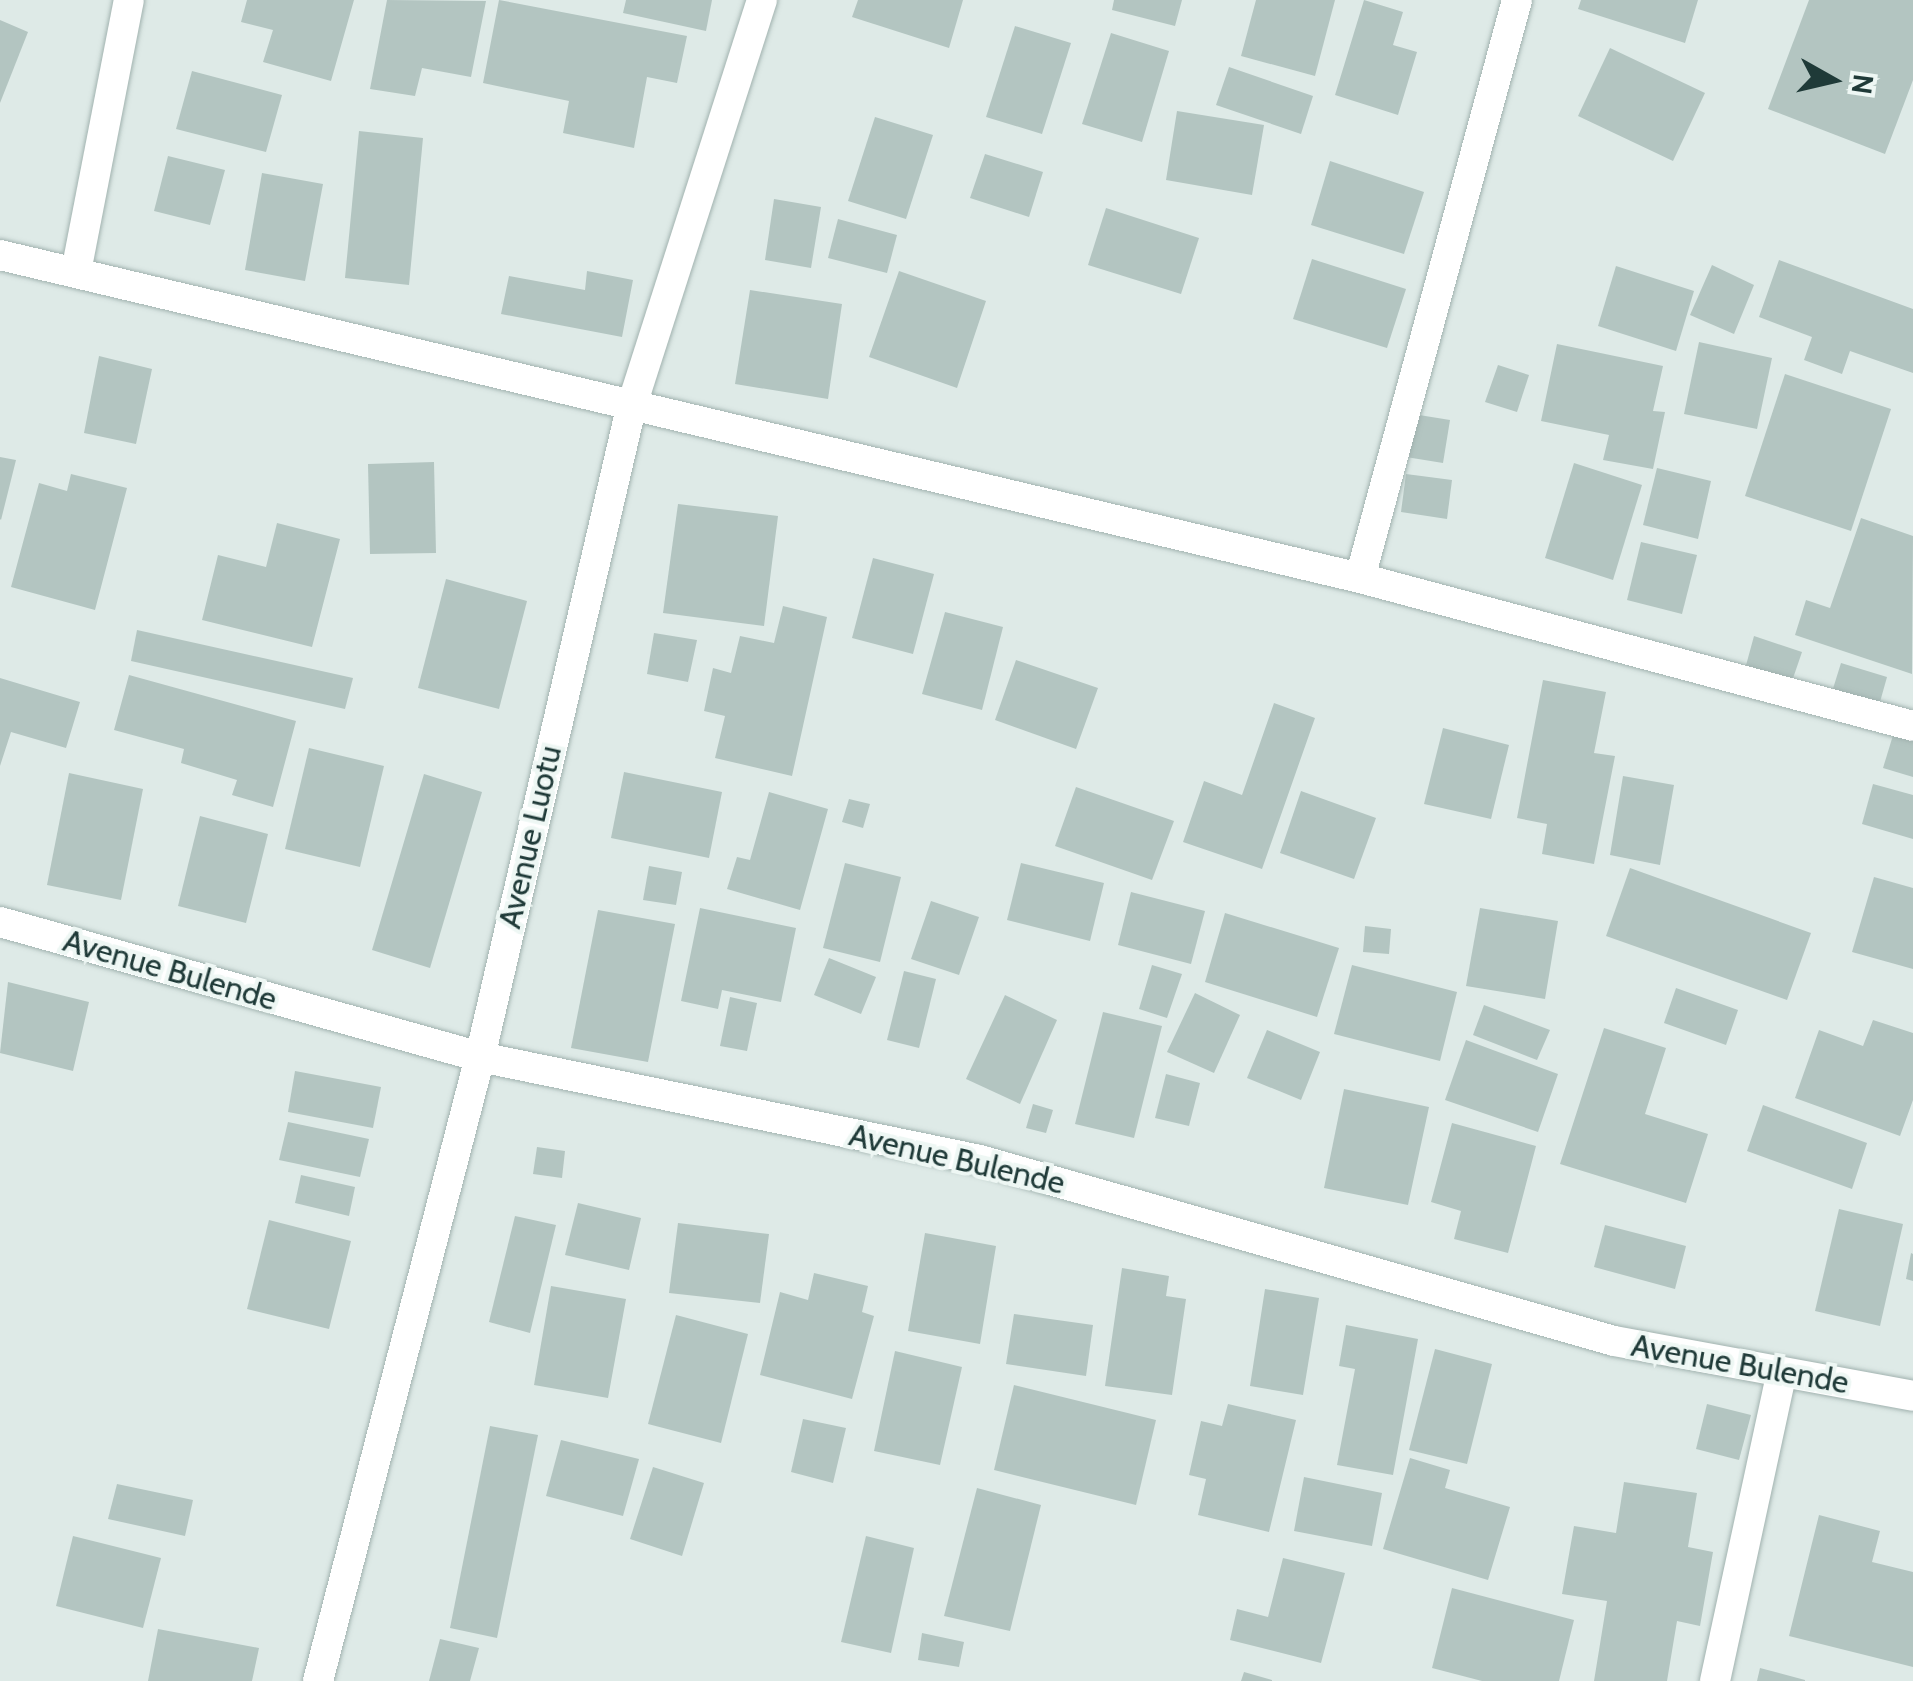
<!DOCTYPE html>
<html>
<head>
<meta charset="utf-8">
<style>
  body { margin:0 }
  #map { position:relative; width:1913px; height:1681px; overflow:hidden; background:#deeae7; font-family:Cabin,sans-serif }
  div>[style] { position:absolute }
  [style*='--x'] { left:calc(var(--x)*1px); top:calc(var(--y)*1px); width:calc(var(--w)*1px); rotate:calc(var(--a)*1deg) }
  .building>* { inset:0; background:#b3c5c1 }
  .roads { filter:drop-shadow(0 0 2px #a1b2af) drop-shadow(0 0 2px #a1b2af) }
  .minor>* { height:30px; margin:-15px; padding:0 15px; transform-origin:15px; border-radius:15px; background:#fff }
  span { translate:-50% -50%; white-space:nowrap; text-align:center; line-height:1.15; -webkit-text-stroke:8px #eef7f4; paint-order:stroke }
  .street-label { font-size:32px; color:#1f3a38 }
  .north { position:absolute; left:1783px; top:30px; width:100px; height:100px; -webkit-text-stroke:8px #eef7f4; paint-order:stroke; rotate:98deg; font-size:28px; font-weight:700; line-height:40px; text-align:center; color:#1f3a38 }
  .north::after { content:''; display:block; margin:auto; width:35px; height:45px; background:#1f3a38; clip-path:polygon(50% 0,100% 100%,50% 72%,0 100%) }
</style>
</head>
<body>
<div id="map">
  <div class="building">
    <i style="clip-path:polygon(247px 0,354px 0,331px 81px,263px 62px,273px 30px,241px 22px)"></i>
    <i style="clip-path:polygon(387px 0,486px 1px,471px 77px,422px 68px,415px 96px,370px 89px)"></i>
    <i style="clip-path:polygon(499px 0,687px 36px,677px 83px,647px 77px,634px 148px,563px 133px,569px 101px,483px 83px)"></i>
    <i style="clip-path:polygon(626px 0,712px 0,706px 31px,623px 13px)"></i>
    <i style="clip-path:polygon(858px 0,963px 0,949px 48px,852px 17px)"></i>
    <i style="clip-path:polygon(1114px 0,1182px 0,1175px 26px,1112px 10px)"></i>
    <i style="clip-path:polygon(1256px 0,1335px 0,1315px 76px,1241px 56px)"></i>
    <i style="clip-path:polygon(1364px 0,1403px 12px,1393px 45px,1417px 52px,1398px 115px,1335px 95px)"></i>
    <i style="clip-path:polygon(1581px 0,1698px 0,1685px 43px,1578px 9px)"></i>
    <i style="clip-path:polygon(1809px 0,1913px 0,1913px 80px,1885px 154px,1768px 109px)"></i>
    <i style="clip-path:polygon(0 20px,28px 32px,0 103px)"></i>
    <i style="clip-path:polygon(1015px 26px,1071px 43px,1042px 134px,986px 117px)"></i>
    <i style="clip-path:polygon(1111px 33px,1169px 51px,1142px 142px,1082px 124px)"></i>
    <i style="clip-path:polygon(1610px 48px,1705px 93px,1673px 161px,1578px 116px)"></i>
    <i style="clip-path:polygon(1229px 67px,1313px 96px,1301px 134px,1216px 105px)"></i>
    <i style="clip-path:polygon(192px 71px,282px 95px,266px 152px,176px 129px)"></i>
    <i style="clip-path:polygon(1177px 111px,1264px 125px,1252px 195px,1166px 180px)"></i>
    <i style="clip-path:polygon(875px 117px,933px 135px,906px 219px,848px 201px)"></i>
    <i style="clip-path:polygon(359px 131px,423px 138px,409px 285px,345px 278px)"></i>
    <i style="clip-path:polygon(985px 154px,1043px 172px,1029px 217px,970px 198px)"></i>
    <i style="clip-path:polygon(168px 156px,225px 170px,210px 225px,154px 211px)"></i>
    <i style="clip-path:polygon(1330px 161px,1424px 192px,1404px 254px,1311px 225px)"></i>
    <i style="clip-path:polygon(262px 173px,323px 184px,305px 281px,245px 270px)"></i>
    <i style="clip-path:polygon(774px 199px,821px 207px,811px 268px,765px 260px)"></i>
    <i style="clip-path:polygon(1106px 208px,1199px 238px,1181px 294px,1088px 265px)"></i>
    <i style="clip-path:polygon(838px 219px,897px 235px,887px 273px,828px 258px)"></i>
    <i style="clip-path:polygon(1312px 259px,1406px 289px,1387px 348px,1293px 319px)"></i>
    <i style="clip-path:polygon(1779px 260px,1913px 309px,1913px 373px,1850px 351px,1842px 374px,1804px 360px,1812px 337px,1759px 317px)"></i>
    <i style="clip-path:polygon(1712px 265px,1754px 285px,1734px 334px,1690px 315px)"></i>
    <i style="clip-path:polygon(1616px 266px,1694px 291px,1676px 351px,1598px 326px)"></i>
    <i style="clip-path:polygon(587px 271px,633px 280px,622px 337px,501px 314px,509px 276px,585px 290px)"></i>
    <i style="clip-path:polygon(899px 271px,986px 301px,957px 388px,869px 357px)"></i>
    <i style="clip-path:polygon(750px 290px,842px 304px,828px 399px,735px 384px)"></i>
    <i style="clip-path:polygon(1699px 342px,1772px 358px,1757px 429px,1684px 414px)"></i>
    <i style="clip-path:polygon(1557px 344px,1663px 366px,1653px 411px,1665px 412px,1653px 469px,1603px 460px,1609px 435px,1541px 421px)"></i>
    <i style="clip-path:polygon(99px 356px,152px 369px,136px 444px,84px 433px)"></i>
    <i style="clip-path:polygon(1498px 365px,1529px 375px,1517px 412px,1485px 402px)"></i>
    <i style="clip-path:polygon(1785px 374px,1891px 409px,1851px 531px,1745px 496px)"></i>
    <i style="clip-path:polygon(1413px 414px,1450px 420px,1443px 463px,1406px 457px)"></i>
    <i style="clip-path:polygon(0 457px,16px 460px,1px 520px,0 519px)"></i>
    <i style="clip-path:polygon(434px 462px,436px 553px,370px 554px,368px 464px)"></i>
    <i style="clip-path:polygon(1574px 463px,1642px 485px,1613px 580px,1545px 558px)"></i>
    <i style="clip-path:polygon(1657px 468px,1711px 481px,1698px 539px,1643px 525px)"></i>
    <i style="clip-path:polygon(71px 474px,127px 488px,95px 610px,11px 587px,39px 483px,67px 491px)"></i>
    <i style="clip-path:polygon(1406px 474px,1452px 480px,1447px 519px,1401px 512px)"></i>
    <i style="clip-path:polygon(678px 504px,778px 516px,764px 626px,663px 613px)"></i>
    <i style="clip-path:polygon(1861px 518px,1913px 536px,1912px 674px,1795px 635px,1806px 600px,1830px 608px)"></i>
    <i style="clip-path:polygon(277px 523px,340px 539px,312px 647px,202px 620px,218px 555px,266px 567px)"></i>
    <i style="clip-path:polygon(1641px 542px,1697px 555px,1682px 614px,1627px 600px)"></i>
    <i style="clip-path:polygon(873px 558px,934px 574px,913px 654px,852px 638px)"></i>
    <i style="clip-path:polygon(446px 579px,527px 601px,499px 709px,418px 688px)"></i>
    <i style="clip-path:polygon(783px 606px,827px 617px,792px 776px,715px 758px,725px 716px,704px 711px,713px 668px,731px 673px,740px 636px,774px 643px)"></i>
    <i style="clip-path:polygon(945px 612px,1003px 627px,982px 710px,922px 694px)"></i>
    <i style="clip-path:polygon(137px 630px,353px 678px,345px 709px,131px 661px)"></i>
    <i style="clip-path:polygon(654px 633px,697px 640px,688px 682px,647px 674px)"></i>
    <i style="clip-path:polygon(1754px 636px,1802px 652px,1791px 684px,1745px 669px)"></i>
    <i style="clip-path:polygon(1016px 660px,1098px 688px,1076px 749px,995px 720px)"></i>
    <i style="clip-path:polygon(1841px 663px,1887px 677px,1878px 709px,1831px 695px)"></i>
    <i style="clip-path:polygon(129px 675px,296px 721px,273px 807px,232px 795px,237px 780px,181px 763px,184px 749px,114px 730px)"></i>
    <i style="clip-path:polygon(0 678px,80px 702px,66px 748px,11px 732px,0 766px)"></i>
    <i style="clip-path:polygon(1543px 680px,1606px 692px,1594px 753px,1615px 756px,1594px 864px,1542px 854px,1547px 824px,1517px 818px)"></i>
    <i style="clip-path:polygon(1274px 703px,1315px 718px,1262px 869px,1183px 842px,1204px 781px,1242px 795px)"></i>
    <i style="clip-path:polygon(1443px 728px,1509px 745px,1491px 819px,1424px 804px)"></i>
    <i style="clip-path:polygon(1894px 732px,1913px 737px,1913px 777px,1883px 768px)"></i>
    <i style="clip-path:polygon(309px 748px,384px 766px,360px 867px,285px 849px)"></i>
    <i style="clip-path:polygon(624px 772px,722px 792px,709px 858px,611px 838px)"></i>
    <i style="clip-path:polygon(69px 773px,143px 789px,121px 900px,47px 885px)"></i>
    <i style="clip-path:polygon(424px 774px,482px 792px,430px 968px,372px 950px)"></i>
    <i style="clip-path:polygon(1623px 776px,1674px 785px,1660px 865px,1610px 855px)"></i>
    <i style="clip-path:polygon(1873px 784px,1913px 795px,1913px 839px,1862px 824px)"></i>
    <i style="clip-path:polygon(1076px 787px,1174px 821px,1152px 880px,1055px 846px)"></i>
    <i style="clip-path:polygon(1301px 791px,1376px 818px,1354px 879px,1280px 853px)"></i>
    <i style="clip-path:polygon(769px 792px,828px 809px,800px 910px,727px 889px,737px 857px,750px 860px)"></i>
    <i style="clip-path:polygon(849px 799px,870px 804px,863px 828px,842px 822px)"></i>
    <i style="clip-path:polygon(200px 816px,268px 834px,246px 923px,178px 906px)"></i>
    <i style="clip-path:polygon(845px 863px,901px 877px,880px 962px,823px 948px)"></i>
    <i style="clip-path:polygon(1021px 863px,1104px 883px,1090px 941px,1007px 920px)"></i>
    <i style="clip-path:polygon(649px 866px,682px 872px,676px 905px,643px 900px)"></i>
    <i style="clip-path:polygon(1630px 868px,1811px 933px,1787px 1000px,1606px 936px)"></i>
    <i style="clip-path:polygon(1874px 877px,1913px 888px,1913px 969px,1852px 952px)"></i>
    <i style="clip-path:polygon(1131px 892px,1205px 911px,1191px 964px,1118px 945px)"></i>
    <i style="clip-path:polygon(931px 901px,979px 917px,959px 975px,911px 959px)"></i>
    <i style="clip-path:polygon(700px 908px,796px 928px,781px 1002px,722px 990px,718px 1009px,681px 1001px)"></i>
    <i style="clip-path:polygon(1480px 908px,1558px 921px,1545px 999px,1466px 986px)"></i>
    <i style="clip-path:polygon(598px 910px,675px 924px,648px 1062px,571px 1048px)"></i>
    <i style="clip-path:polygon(1225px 913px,1339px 948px,1317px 1017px,1205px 982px)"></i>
    <i style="clip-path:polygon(1365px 926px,1391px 929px,1389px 954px,1363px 952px)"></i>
    <i style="clip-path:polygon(829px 958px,876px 977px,861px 1014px,814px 995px)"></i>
    <i style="clip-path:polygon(1152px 965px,1182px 974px,1167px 1018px,1139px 1009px)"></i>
    <i style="clip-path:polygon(1352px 965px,1457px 992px,1440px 1061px,1334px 1034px)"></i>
    <i style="clip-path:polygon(904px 971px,936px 979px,919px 1048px,887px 1040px)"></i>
    <i style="clip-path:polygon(8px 982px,89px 1002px,73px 1071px,0 1053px)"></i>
    <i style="clip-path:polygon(1676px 988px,1738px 1010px,1726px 1045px,1664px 1023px)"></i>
    <i style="clip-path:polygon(1195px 993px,1240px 1015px,1214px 1073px,1167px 1052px)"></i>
    <i style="clip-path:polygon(1005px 995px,1057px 1020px,1020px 1104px,966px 1079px)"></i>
    <i style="clip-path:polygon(730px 997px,757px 1003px,747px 1051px,720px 1046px)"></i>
    <i style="clip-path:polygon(1484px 1005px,1550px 1030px,1537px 1060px,1473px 1035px)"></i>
    <i style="clip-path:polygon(1103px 1012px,1162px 1026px,1134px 1138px,1075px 1124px)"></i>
    <i style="clip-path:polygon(1873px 1020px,1913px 1033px,1913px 1100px,1900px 1136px,1795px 1098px,1819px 1030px,1863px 1046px)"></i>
    <i style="clip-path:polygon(1604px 1028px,1666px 1048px,1645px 1114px,1708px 1134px,1686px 1203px,1560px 1164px)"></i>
    <i style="clip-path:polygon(1267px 1030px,1320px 1052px,1301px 1100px,1247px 1078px)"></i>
    <i style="clip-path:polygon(1466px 1040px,1558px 1074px,1538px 1132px,1445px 1100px)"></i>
    <i style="clip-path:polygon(295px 1071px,381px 1087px,373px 1128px,288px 1112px)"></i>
    <i style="clip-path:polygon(1166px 1074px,1200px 1083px,1189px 1126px,1155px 1118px)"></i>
    <i style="clip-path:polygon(1344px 1089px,1429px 1107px,1408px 1205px,1324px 1188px)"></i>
    <i style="clip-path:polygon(1033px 1104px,1053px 1110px,1046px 1133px,1026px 1128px)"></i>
    <i style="clip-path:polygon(1763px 1105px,1867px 1143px,1852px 1189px,1747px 1151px)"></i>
    <i style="clip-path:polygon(288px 1122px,369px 1139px,360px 1177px,279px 1160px)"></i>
    <i style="clip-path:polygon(1452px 1123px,1536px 1146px,1508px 1253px,1454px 1239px,1461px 1211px,1431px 1202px)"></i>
    <i style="clip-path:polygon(537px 1147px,565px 1151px,562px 1178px,533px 1174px)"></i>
    <i style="clip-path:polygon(301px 1175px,355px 1187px,349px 1216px,295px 1203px)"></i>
    <i style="clip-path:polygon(578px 1203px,641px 1218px,629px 1270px,565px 1255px)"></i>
    <i style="clip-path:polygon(1839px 1209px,1903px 1224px,1880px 1326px,1815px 1311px)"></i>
    <i style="clip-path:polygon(515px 1216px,556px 1225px,530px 1333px,489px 1322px)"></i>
    <i style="clip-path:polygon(269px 1220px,351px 1241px,329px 1329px,247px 1309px)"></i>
    <i style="clip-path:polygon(678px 1223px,769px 1234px,760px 1303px,669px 1293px)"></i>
    <i style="clip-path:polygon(1605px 1225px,1686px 1246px,1675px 1289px,1594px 1267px)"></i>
    <i style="clip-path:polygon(925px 1233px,996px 1246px,980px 1344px,908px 1331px)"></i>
    <i style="clip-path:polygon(1911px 1253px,1913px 1254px,1913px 1281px,1906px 1279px)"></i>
    <i style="clip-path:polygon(1122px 1268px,1169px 1276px,1166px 1296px,1186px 1299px,1172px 1395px,1105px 1386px)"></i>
    <i style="clip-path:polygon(814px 1273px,868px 1286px,862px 1312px,874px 1316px,852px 1399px,760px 1375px,780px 1292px,808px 1300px)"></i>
    <i style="clip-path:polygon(551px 1286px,626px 1299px,608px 1398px,534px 1385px)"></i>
    <i style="clip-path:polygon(1265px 1289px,1319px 1298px,1303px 1395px,1250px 1386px)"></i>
    <i style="clip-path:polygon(1014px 1314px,1093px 1325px,1086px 1376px,1006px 1364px)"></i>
    <i style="clip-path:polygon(676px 1315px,748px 1334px,721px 1443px,648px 1424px)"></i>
    <i style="clip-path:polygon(1346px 1325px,1418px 1339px,1393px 1475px,1337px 1465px,1355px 1369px,1339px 1366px)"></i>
    <i style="clip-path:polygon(1435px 1349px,1492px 1364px,1467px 1464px,1409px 1450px)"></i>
    <i style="clip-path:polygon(895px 1351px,962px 1367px,940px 1465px,874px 1451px)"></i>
    <i style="clip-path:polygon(1014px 1385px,1156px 1420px,1136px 1505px,994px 1470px)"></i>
    <i style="clip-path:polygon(1228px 1404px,1296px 1420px,1269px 1532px,1198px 1515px,1206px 1479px,1189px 1475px,1201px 1421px,1222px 1426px)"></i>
    <i style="clip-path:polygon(1707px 1404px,1751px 1415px,1739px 1460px,1696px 1449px)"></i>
    <i style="clip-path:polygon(803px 1419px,846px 1428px,833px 1483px,791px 1472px)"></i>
    <i style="clip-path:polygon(490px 1426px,538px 1435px,497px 1638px,450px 1628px)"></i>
    <i style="clip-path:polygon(561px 1440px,639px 1459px,623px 1516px,546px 1496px)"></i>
    <i style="clip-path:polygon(1410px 1458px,1450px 1470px,1445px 1488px,1510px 1507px,1488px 1580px,1383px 1549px)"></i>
    <i style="clip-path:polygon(653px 1467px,704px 1483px,682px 1556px,630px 1539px)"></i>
    <i style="clip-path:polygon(1304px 1477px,1382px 1493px,1372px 1546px,1294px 1531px)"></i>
    <i style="clip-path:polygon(1624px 1482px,1697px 1493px,1688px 1547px,1713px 1552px,1700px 1626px,1677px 1621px,1667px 1681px,1594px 1681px,1607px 1601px,1562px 1594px,1574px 1526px,1616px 1533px)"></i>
    <i style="clip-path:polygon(117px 1484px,193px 1500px,185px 1536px,108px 1519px)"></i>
    <i style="clip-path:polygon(977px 1488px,1041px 1505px,1010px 1631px,944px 1616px)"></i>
    <i style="clip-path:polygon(1819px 1515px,1880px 1531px,1872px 1562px,1913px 1572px,1913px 1667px,1789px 1636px)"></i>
    <i style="clip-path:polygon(73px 1536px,161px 1558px,143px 1628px,56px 1606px)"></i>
    <i style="clip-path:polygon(866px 1536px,914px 1548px,891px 1653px,841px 1642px)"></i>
    <i style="clip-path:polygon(1283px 1558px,1345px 1573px,1321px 1663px,1230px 1640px,1237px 1609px,1268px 1617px)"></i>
    <i style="clip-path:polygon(1452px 1588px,1574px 1620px,1559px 1681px,1482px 1681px,1432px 1668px)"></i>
    <i style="clip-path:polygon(158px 1629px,259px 1648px,252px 1681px,148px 1681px)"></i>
    <i style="clip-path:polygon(922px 1633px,964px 1642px,959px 1667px,918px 1660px)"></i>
    <i style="clip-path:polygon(440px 1639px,479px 1648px,470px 1681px,429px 1681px)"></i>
    <i style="clip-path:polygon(1760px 1668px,1805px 1680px,1805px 1681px,1757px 1681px)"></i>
    <i style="clip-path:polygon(1244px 1672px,1272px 1680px,1272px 1681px,1241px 1681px)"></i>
  </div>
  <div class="roads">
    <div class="minor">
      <i style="--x:0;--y:255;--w:1398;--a:13.36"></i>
      <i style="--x:1360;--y:578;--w:572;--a:14.98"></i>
      <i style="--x:76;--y:272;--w:277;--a:-79"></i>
      <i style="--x:1360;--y:578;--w:599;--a:-74.8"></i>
      <i style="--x:0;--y:922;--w:499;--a:15.7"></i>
      <i style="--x:480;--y:1057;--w:510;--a:11.64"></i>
      <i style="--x:980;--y:1160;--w:659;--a:15.93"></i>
      <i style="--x:1614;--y:1341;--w:304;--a:10.4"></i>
      <i style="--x:318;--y:1681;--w:645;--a:-75.45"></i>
      <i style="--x:480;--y:1057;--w:666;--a:-76.9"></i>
      <i style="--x:631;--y:408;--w:429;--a:-72.2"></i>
      <i style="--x:1715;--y:1681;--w:316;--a:-77.8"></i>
    </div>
  </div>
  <div class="street-label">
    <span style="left:530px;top:837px;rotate:-77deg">Avenue Luotu</span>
    <span style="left:170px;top:970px;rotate:16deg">Avenue Bulende</span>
    <span style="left:957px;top:1159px;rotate:13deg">Avenue Bulende</span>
    <span style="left:1740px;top:1364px;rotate:10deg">Avenue Bulende</span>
  </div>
  <div class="north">N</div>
</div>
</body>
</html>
